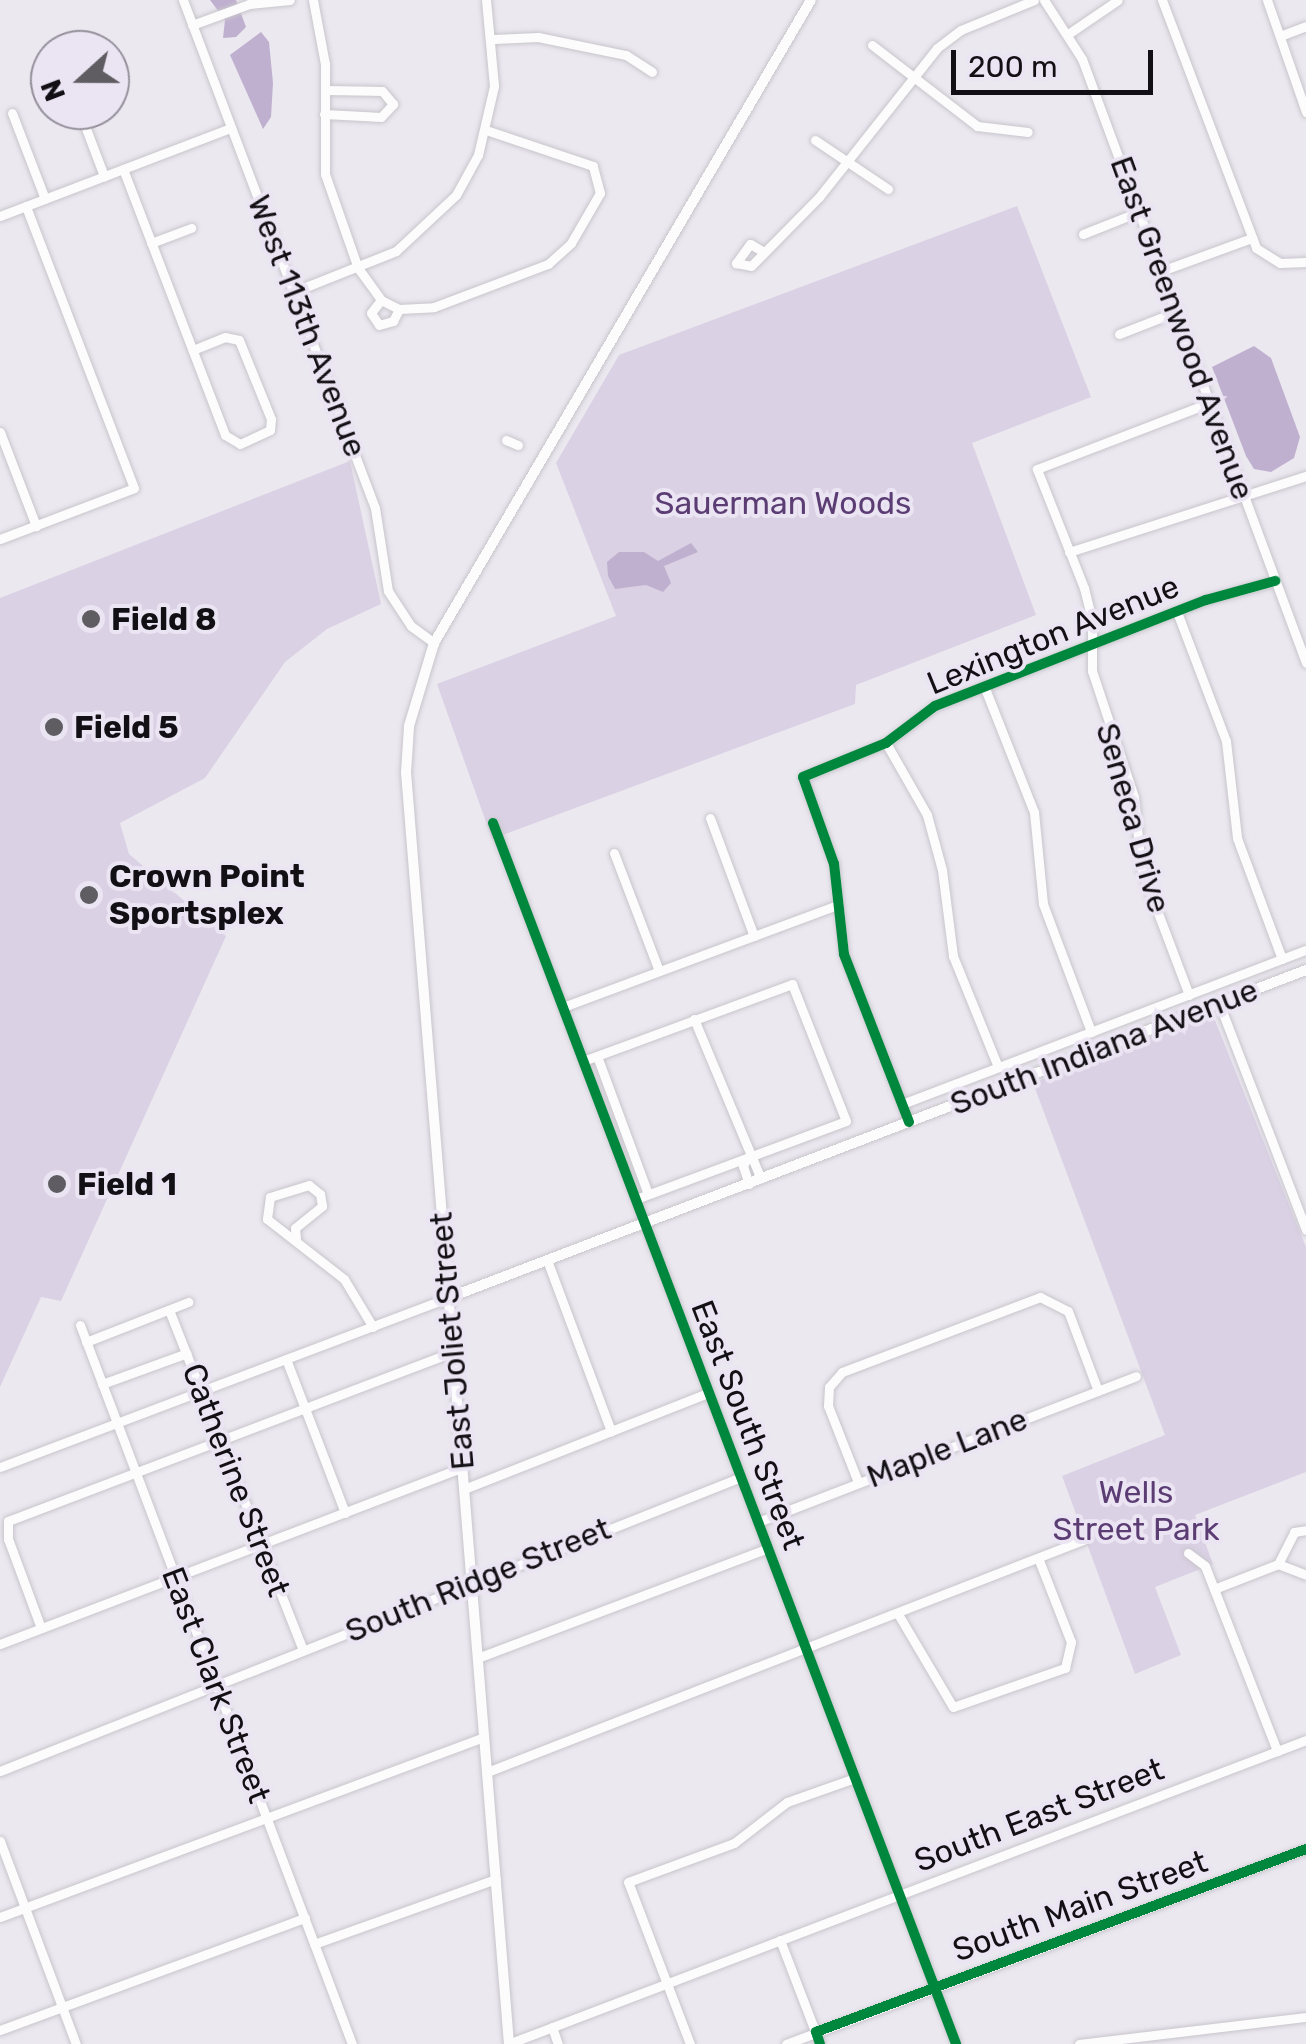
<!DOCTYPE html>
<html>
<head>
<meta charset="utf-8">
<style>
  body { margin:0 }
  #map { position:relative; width:1306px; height:2044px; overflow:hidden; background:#ebe8f0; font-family:Rubik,sans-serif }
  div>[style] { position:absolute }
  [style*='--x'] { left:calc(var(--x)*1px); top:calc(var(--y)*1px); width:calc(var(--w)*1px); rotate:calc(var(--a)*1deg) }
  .green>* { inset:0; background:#dad1e4 }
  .water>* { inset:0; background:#c0b0d0 }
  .roads { filter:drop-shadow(0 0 2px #c8c5cb) drop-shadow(0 0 2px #c8c5cb) }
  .minor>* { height:9px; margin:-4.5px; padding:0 4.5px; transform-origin:4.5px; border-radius:4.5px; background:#fcfcfd }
  .major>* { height:10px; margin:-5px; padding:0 5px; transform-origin:5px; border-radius:5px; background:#fcfcfd }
  .cycleway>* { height:10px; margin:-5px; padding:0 5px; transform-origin:5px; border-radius:5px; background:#00873e }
  .dots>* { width:28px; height:28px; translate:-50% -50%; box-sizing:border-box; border:5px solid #ebe4f3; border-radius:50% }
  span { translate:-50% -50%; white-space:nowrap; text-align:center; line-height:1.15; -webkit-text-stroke:8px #ebe4f3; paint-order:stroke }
  .street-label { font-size:32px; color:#131015 }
  .park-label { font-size:32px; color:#5b3d74 }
  .poi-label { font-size:32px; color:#131015; font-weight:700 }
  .left { translate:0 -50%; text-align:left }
  .north { position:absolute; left:30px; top:30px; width:100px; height:100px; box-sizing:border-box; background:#ebe4f3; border:2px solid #958f9a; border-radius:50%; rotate:249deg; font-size:28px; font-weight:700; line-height:40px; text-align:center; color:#131015 }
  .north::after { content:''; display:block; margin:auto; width:35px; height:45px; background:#5f5c62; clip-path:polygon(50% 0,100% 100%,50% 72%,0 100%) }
  .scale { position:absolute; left:951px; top:50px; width:202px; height:45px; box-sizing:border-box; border:5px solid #131015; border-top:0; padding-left:12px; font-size:30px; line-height:35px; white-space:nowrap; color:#131015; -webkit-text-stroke:8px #ebe4f3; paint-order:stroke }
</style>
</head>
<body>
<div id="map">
  <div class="green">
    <i style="clip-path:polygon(1017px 206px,1091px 397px,972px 443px,1036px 615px,856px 685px,855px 704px,492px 839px,437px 684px,616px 616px,556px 463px,619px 355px)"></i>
    <i style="clip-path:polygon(350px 461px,381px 604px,327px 629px,285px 662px,205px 778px,120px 823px,129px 854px,226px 936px,61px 1301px,41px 1297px,0 1387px,0 598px)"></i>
    <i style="clip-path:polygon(1212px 1013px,1306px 1247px,1306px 1472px,1195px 1515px,1213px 1564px,1155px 1587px,1181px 1655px,1135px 1674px,1062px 1476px,1165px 1435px,1033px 1083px)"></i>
  </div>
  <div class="water">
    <i style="clip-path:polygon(210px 0,236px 0,246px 27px,236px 37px,223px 38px,225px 20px)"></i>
    <i style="clip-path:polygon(261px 32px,269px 42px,273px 83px,271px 117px,263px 129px,230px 55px)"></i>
    <i style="clip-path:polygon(1254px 346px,1271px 358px,1300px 437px,1294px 458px,1271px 472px,1254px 469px,1246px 456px,1212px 367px)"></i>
    <i style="clip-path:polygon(691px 543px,698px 552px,664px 566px,671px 583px,663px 592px,646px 585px,615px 589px,608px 576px,607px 562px,619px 552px,644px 552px,658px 561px)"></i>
  </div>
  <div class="roads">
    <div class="minor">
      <i style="--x:183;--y:0;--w:543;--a:69.3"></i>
      <i style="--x:375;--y:508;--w:84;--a:81.1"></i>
      <i style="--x:388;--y:591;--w:42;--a:56.7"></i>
      <i style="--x:411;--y:626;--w:29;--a:36"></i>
      <i style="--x:313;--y:0;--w:65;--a:79.4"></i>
      <i style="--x:325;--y:64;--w:110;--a:90"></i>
      <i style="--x:325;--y:174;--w:100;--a:70.7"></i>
      <i style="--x:358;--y:268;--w:39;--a:54"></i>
      <i style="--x:381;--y:300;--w:20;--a:27"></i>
      <i style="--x:399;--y:309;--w:35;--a:-3"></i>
      <i style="--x:434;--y:307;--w:122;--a:-20.7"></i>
      <i style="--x:548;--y:264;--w:31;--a:-42"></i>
      <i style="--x:571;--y:243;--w:58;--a:-59.9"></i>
      <i style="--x:600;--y:193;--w:28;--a:-105"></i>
      <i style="--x:593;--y:166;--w:113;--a:-161.4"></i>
      <i style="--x:1044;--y:0;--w:70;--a:57.2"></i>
      <i style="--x:1082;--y:59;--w:644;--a:69.65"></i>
      <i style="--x:1162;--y:0;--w:265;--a:69.2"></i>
      <i style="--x:1256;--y:248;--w:28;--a:32"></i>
      <i style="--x:1280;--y:263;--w:26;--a:-2"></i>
      <i style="--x:1267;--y:0;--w:119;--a:70.8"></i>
      <i style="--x:192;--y:25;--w:61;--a:-20.2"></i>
      <i style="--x:249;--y:4;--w:41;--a:-5.6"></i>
      <i style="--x:1068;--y:34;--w:60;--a:-34.2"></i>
      <i style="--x:1280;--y:36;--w:28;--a:-21"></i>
      <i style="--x:494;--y:39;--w:44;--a:-2.6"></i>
      <i style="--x:538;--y:37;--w:90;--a:11.6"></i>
      <i style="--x:626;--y:55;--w:31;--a:33"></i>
      <i style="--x:872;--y:45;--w:133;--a:37.6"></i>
      <i style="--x:977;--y:126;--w:51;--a:6.7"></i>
      <i style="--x:79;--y:110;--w:71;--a:69.3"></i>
      <i style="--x:12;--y:113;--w:92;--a:69"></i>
      <i style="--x:324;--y:114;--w:57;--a:3"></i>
      <i style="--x:381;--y:117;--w:18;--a:-47"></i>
      <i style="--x:393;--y:104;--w:17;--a:-130"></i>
      <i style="--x:382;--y:91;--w:56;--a:-179"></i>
      <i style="--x:815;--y:140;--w:88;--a:33.9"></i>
      <i style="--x:123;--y:169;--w:285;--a:69"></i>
      <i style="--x:225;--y:435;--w:17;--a:31"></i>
      <i style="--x:240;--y:444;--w:33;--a:-25"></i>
      <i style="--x:270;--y:430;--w:11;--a:-85"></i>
      <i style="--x:271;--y:419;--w:85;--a:-112.1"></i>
      <i style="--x:239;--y:340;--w:14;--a:-168"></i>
      <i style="--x:225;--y:337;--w:35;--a:158"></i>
      <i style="--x:0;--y:216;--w:247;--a:-20.9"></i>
      <i style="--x:1083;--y:234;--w:62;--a:-21.6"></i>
      <i style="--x:151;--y:243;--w:43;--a:-20.6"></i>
      <i style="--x:764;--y:252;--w:16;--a:-150"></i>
      <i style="--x:750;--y:244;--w:24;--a:126"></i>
      <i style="--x:736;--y:263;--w:15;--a:11"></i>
      <i style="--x:751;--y:266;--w:97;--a:-45.4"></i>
      <i style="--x:819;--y:197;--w:190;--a:-51.6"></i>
      <i style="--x:937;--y:48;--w:30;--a:-37"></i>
      <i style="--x:961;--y:30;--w:79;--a:-22.3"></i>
      <i style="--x:1164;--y:270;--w:94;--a:-20"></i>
      <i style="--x:293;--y:292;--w:111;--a:-21.7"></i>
      <i style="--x:396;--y:251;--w:82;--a:-43"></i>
      <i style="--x:456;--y:195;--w:46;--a:-61.2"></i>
      <i style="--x:478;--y:155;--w:71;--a:-76.9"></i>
      <i style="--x:494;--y:86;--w:86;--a:-95.3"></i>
      <i style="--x:381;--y:300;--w:16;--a:128"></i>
      <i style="--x:371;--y:313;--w:14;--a:56"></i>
      <i style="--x:379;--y:325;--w:15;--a:-16"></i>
      <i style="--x:393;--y:321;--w:13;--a:-63"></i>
      <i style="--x:1119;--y:334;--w:63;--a:-21.3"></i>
      <i style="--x:0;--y:432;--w:101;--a:69"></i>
      <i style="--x:506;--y:440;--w:13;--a:23"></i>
      <i style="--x:0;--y:539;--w:143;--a:-20.8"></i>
      <i style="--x:134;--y:488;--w:302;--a:-111"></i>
      <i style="--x:1069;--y:552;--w:249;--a:-17.8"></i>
      <i style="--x:1177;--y:612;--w:138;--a:69.2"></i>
      <i style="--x:1226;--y:741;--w:98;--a:83.5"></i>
      <i style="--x:1237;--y:838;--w:129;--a:69.6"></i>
      <i style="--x:984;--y:686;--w:136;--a:68.4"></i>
      <i style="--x:1034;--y:812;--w:92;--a:84.4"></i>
      <i style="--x:1043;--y:904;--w:137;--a:69.4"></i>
      <i style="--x:886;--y:743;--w:83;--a:60.3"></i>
      <i style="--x:927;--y:815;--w:57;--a:74.7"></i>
      <i style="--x:942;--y:870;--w:87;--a:82.7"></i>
      <i style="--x:953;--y:956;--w:120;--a:67.9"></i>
      <i style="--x:710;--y:818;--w:126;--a:69.6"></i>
      <i style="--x:493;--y:823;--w:1306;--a:69.23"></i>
      <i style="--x:614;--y:853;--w:126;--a:69.1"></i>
      <i style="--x:1189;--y:995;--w:136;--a:-110.7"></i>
      <i style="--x:1141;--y:868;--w:71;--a:-95.6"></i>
      <i style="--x:1134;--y:797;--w:133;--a:-108.4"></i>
      <i style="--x:1092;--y:671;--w:51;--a:-90"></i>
      <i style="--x:1092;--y:620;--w:33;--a:-104"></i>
      <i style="--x:1084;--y:588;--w:128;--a:-111.6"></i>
      <i style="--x:1037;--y:469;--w:184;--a:-21"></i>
      <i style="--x:1219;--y:1003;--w:243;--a:69"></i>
      <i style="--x:563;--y:1007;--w:293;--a:-20.4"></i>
      <i style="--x:694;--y:1019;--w:173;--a:67.3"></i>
      <i style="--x:597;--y:1056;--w:147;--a:69.7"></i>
      <i style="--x:583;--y:1061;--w:223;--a:-20.2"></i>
      <i style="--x:792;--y:984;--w:147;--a:68.5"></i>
      <i style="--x:846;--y:1121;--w:224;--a:159.6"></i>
      <i style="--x:902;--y:1104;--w:432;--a:-20.9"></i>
      <i style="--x:909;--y:1122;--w:180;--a:-111.2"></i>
      <i style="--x:844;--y:954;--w:91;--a:-96.3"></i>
      <i style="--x:834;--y:864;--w:92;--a:-109.6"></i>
      <i style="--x:803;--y:777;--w:90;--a:-22.3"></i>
      <i style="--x:886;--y:743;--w:61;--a:-37.1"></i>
      <i style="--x:935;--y:706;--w:291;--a:-21.4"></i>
      <i style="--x:1206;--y:600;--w:72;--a:-15.4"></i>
      <i style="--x:747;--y:1158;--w:9;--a:117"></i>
      <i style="--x:743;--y:1166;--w:19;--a:72"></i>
      <i style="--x:296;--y:1239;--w:11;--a:-95"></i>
      <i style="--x:295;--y:1228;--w:35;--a:-39"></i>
      <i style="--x:322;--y:1206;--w:12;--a:-99"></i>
      <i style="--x:320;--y:1194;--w:14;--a:-141"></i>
      <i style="--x:309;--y:1185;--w:41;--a:162.9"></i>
      <i style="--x:270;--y:1197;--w:22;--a:98"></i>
      <i style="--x:267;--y:1219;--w:98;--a:37.9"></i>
      <i style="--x:344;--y:1279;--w:56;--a:58.9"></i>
      <i style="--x:547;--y:1260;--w:183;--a:69.5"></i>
      <i style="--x:169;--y:1310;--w:365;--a:68.5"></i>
      <i style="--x:80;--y:1325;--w:769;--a:69.28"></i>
      <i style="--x:86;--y:1342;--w:110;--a:-21.4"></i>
      <i style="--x:286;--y:1359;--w:165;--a:69"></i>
      <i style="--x:102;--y:1384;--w:90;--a:-20"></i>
      <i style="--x:0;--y:1467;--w:479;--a:-20.7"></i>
      <i style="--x:858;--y:1482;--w:82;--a:-111.5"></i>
      <i style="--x:828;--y:1406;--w:19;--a:-87"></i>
      <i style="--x:829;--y:1387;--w:20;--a:-49"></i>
      <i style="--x:842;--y:1372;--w:212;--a:-20.7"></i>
      <i style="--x:1040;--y:1297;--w:31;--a:27"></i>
      <i style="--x:1068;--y:1311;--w:85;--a:69.4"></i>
      <i style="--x:464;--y:1489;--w:262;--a:-21.5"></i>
      <i style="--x:758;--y:1522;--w:405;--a:-21.1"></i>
      <i style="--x:1188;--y:1553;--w:21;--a:37"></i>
      <i style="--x:1205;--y:1566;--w:199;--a:68.7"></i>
      <i style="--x:1278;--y:1564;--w:36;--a:-63"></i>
      <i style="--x:1294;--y:1532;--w:12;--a:-9"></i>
      <i style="--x:1214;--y:1589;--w:69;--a:-21.3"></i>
      <i style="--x:1278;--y:1564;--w:30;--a:21"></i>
      <i style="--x:898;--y:1614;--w:108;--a:59.4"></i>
      <i style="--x:953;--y:1707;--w:119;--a:-19.2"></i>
      <i style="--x:1065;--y:1668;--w:27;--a:-77"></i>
      <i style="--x:1071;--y:1642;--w:90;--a:-111.4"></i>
      <i style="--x:41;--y:1628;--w:95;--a:-110.3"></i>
      <i style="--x:8;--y:1539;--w:18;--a:-90"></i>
      <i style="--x:8;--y:1521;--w:475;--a:-20.8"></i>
      <i style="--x:0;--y:1644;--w:494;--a:-20.9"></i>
      <i style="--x:480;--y:1657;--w:308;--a:-20.7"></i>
      <i style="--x:0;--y:1771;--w:797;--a:-21.64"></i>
      <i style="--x:487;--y:1772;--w:640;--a:-21.27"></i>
      <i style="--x:0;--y:1841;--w:217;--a:69.5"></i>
      <i style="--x:0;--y:1917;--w:516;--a:-20.4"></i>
      <i style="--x:780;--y:1940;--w:111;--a:69"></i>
      <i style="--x:314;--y:1944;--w:193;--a:-19.7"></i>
      <i style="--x:552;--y:2027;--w:18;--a:71"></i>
      <i style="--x:0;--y:2030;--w:325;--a:-20.2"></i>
      <i style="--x:508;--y:2044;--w:854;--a:-20.85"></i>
      <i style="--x:690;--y:2044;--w:173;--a:-110.9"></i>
      <i style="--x:628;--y:1882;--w:113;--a:-20.2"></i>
      <i style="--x:734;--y:1843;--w:67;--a:-37.7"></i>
      <i style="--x:787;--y:1802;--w:72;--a:-19.4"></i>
      <i style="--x:786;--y:2044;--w:555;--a:-20.56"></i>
      <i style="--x:1079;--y:2044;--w:229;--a:-6.8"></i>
    </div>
    <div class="major">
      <i style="--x:448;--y:1298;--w:919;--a:-20.92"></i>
      <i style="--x:509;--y:2044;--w:1275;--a:-94.63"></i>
      <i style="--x:406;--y:773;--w:47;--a:-86.3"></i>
      <i style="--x:409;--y:726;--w:87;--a:-73.2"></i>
      <i style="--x:434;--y:643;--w:745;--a:-59.62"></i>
    </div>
  </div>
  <div class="cycleway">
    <i style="--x:493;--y:823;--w:1306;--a:69.23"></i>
    <i style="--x:909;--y:1122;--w:180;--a:-111.2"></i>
    <i style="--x:844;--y:954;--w:91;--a:-96.3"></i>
    <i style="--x:834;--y:864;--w:92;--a:-109.6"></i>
    <i style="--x:803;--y:777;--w:90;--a:-22.3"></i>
    <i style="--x:886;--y:743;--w:61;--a:-37.1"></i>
    <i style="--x:935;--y:706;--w:291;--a:-21.4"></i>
    <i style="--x:1206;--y:600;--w:72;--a:-15.4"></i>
    <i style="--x:820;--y:2044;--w:13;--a:-108"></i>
    <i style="--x:816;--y:2032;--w:523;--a:-20.48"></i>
  </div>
  <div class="dots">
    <i style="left:91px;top:619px;background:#5f5c62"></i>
    <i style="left:54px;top:727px;background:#5f5c62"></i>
    <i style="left:89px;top:895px;background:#5f5c62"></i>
    <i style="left:57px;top:1184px;background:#5f5c62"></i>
  </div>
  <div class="street-label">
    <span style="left:307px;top:326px;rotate:69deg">West 113th Avenue</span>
    <span style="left:1182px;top:328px;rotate:70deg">East Greenwood Avenue</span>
    <span style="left:1053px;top:635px;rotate:-22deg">Lexington Avenue</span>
    <span style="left:1133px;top:818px;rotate:74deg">Seneca Drive</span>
    <span style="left:1104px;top:1047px;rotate:-21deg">South Indiana Avenue</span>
    <span style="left:452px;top:1341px;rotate:-95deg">East Joliet Street</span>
    <span style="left:748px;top:1425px;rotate:69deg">East South Street</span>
    <span style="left:947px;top:1448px;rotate:-21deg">Maple Lane</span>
    <span style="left:236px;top:1480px;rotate:69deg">Catherine Street</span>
    <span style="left:478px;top:1580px;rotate:-22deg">South Ridge Street</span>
    <span style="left:216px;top:1685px;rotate:69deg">East Clark Street</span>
    <span style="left:1039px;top:1815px;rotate:-21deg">South East Street</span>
    <span style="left:1080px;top:1906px;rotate:-20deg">South Main Street</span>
  </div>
  <div class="park-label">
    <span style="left:783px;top:503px">Sauerman Woods</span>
    <span style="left:1136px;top:1511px">Wells<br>Street Park</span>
  </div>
  <div class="poi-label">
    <span class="left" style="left:111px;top:619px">Field 8</span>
    <span class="left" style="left:74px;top:727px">Field 5</span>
    <span class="left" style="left:109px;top:895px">Crown Point<br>Sportsplex</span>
    <span class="left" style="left:77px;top:1184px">Field 1</span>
  </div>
  <div class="north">N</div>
  <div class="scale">200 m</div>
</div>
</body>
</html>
